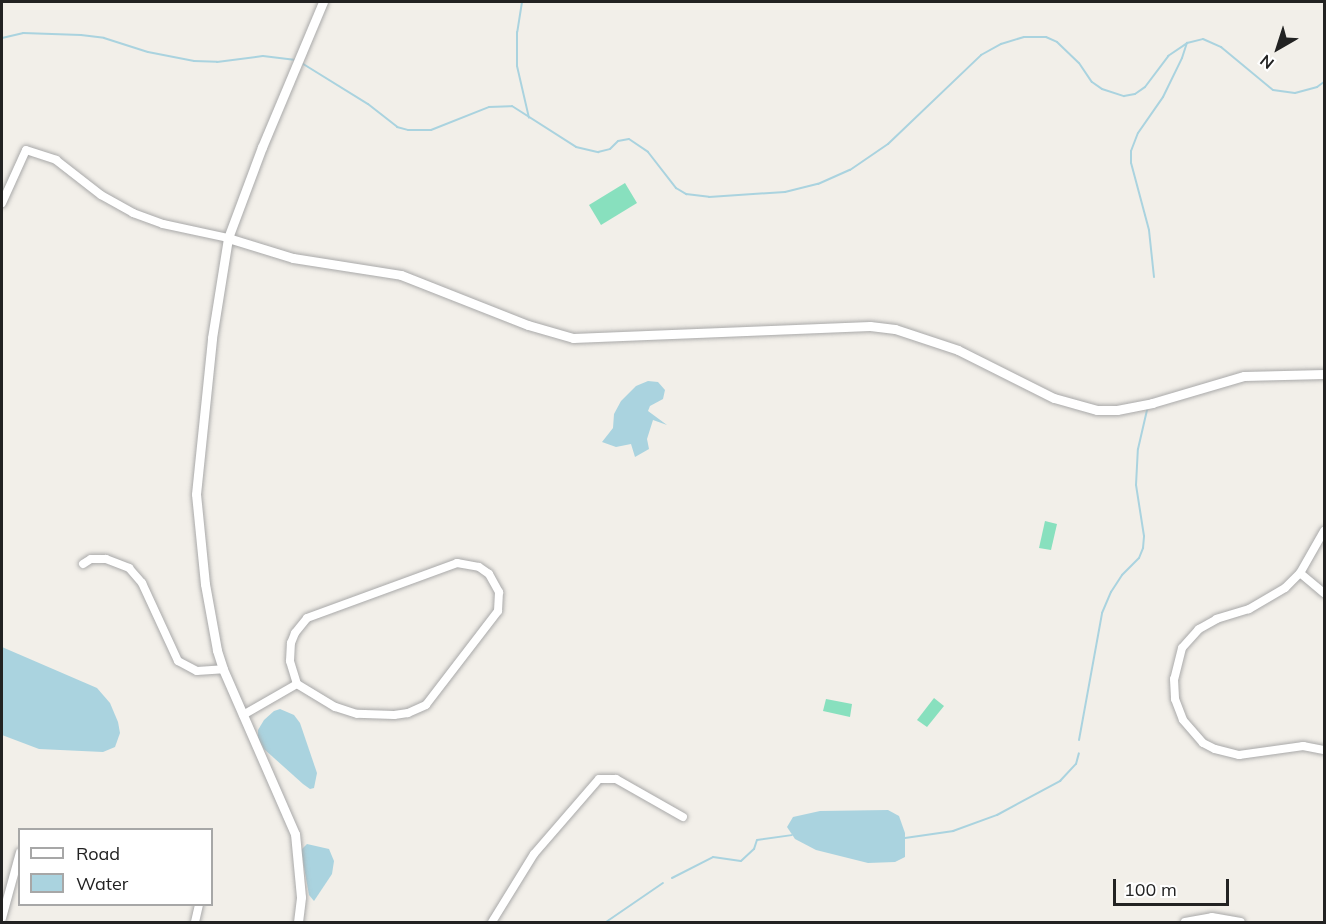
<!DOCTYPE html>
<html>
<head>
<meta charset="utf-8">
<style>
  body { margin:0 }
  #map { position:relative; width:1326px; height:924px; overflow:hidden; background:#f2efe9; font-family:Mulish,sans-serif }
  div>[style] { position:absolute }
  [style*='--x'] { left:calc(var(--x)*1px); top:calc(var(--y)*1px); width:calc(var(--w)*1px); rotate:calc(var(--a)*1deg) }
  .pitch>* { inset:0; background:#88e0be }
  .water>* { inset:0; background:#aad3df }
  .stream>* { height:2px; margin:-1px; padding:0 1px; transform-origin:1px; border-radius:1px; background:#aad3df }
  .roads { filter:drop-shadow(0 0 2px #a9a9a9) drop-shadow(0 0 2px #a9a9a9) }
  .minor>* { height:8px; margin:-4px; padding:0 4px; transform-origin:4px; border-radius:4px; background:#fff }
  .tertiary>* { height:9px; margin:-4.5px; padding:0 4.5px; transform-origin:4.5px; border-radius:4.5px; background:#fff }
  span { translate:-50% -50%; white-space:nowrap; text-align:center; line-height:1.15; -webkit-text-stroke:5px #fff; paint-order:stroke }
  .frame { position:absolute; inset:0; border:3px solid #222; pointer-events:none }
  .legend { position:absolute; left:18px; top:828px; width:195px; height:78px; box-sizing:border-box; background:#fff; border:2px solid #a7a7a7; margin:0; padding:8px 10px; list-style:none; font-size:18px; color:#222 }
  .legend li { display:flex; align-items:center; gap:12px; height:30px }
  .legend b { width:30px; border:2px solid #a7a7a7 }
  .north { position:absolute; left:1248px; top:18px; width:60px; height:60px; -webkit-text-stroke:4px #fff; paint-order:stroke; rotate:219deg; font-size:16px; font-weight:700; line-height:24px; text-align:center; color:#222 }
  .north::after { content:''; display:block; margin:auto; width:21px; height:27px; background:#222; clip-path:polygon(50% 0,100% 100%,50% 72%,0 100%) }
  .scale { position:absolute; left:1113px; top:879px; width:116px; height:27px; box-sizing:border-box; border:3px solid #222; border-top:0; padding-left:8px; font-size:18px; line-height:21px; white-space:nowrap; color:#222; -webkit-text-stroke:4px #fff; paint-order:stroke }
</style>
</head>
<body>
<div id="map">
  <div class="pitch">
    <i style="clip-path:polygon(625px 183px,637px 203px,601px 225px,589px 205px)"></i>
    <i style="clip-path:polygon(1045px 521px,1057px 524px,1051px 550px,1039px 548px)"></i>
    <i style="clip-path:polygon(934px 698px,944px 706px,927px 727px,917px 720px)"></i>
    <i style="clip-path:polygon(826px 699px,852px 704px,850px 717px,823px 711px)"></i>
  </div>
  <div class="water">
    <i style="clip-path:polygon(648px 381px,658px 382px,665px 390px,663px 399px,650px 406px,648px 411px,667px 425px,653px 420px,647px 439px,649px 449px,635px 457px,631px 444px,616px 447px,602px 442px,613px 428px,614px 414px,621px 401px,636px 386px)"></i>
    <i style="clip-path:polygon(2px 647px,97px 688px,110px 703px,118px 722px,120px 733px,115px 747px,103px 752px,39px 749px,2px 735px)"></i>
    <i style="clip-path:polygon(280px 709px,294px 715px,300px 723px,317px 773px,314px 788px,310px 789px,303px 784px,264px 749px,258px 738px,258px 730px,264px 720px,274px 711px)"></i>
    <i style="clip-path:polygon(888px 810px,899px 816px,905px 833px,905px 857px,895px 862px,868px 863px,816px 850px,795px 839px,787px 827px,793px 817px,820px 811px)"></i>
    <i style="clip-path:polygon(307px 844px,329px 849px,334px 861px,332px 874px,314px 901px,309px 895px,301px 850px)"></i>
  </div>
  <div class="stream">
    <i style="--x:522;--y:2;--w:30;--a:99"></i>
    <i style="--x:517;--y:32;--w:34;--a:90"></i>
    <i style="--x:517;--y:66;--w:53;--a:77"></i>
    <i style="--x:2;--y:38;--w:22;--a:-13"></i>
    <i style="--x:23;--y:33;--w:58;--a:2"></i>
    <i style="--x:81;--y:35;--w:23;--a:7"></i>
    <i style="--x:104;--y:38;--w:46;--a:17.7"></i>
    <i style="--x:148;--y:52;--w:47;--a:11.1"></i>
    <i style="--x:194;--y:61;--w:23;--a:2"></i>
    <i style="--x:217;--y:62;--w:46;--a:-7.4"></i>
    <i style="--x:263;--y:56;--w:31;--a:7"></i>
    <i style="--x:300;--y:62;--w:80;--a:31.7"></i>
    <i style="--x:368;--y:104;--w:37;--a:38"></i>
    <i style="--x:397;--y:127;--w:11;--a:15"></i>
    <i style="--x:408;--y:130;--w:23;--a:0"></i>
    <i style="--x:431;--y:130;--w:62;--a:-21.6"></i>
    <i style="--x:489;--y:107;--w:23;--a:-2"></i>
    <i style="--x:512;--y:106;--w:76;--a:32.6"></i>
    <i style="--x:576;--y:147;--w:23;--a:13"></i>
    <i style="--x:598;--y:152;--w:12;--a:-14"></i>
    <i style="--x:610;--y:149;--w:11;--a:-45"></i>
    <i style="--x:618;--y:141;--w:11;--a:-10"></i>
    <i style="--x:629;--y:139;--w:23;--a:34"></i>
    <i style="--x:648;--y:152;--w:46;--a:52.1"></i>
    <i style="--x:676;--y:188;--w:12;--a:31"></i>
    <i style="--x:686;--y:194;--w:23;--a:7"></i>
    <i style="--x:709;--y:197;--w:76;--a:-3.8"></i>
    <i style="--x:785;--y:192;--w:34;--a:-14"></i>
    <i style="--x:818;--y:184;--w:35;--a:-24"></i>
    <i style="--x:850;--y:170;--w:46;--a:-34.4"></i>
    <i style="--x:888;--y:144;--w:129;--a:-43.7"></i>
    <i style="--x:981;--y:55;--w:23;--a:-29"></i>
    <i style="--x:1001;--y:44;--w:24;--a:-17"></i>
    <i style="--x:1024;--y:37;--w:22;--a:0"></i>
    <i style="--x:1046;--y:37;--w:12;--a:24"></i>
    <i style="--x:1057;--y:42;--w:30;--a:44"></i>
    <i style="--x:1079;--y:63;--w:23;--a:56"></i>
    <i style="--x:1092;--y:82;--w:12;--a:35"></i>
    <i style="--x:1102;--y:89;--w:23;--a:18"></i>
    <i style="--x:1124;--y:96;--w:11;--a:-10"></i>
    <i style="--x:1135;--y:94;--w:12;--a:-35"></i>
    <i style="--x:1145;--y:87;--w:39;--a:-53"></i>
    <i style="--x:1168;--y:56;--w:23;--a:-34"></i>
    <i style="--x:1187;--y:43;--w:16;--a:-14"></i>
    <i style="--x:1203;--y:39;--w:20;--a:24"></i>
    <i style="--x:1221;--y:47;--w:67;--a:39.6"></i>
    <i style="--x:1273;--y:90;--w:22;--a:8"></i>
    <i style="--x:1295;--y:93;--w:23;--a:-15"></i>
    <i style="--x:1317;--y:87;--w:9;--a:-36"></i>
    <i style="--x:1154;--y:277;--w:47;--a:-96.1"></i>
    <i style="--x:1149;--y:230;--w:69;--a:-105"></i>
    <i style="--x:1131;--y:163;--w:12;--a:-90"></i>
    <i style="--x:1131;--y:151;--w:19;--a:-69"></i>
    <i style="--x:1138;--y:133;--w:44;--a:-55.2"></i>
    <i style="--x:1163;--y:97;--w:43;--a:-64"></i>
    <i style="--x:1182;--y:58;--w:16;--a:-72"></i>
    <i style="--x:1079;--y:740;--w:129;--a:-79.7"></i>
    <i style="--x:1102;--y:613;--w:23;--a:-67"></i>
    <i style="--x:1111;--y:592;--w:20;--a:-57"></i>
    <i style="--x:1122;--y:575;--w:24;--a:-45"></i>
    <i style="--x:1139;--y:558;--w:11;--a:-68"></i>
    <i style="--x:1143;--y:548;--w:12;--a:-85"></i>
    <i style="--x:1144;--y:536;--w:52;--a:-98.9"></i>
    <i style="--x:1136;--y:485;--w:36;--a:-87"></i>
    <i style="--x:1138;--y:449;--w:40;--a:-77"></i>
    <i style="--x:905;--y:838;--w:49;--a:-8.3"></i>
    <i style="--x:953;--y:831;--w:47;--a:-20"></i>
    <i style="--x:997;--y:815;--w:72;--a:-28.4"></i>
    <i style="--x:1060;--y:781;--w:23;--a:-47"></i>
    <i style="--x:1076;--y:764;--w:11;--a:-75"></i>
    <i style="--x:672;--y:878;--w:46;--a:-27.1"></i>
    <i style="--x:713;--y:857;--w:28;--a:8"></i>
    <i style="--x:741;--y:861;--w:18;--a:-43"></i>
    <i style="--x:754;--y:849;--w:9;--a:-72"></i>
    <i style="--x:757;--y:840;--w:35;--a:-8"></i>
    <i style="--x:606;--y:922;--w:69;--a:-34.4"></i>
  </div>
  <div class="roads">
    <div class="minor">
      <i style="--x:2;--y:203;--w:58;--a:-65.6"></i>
      <i style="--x:26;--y:150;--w:32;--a:18"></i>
      <i style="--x:56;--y:160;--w:57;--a:37.9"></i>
      <i style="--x:101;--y:195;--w:37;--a:29"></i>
      <i style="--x:133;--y:213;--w:32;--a:20"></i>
      <i style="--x:163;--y:224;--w:66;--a:12.2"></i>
      <i style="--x:1324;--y:531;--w:48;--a:119.7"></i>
      <i style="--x:1300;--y:573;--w:21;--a:135"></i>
      <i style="--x:1285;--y:588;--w:42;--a:149.7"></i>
      <i style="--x:1249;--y:609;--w:34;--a:163"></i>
      <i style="--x:1217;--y:619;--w:21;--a:151"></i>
      <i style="--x:1199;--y:629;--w:25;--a:132"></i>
      <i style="--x:1182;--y:648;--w:32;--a:104"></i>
      <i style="--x:1174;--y:679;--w:20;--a:87"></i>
      <i style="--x:1175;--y:699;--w:22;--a:69"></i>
      <i style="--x:1183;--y:720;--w:30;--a:49"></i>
      <i style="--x:1203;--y:743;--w:13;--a:27"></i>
      <i style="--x:1215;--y:749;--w:25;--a:14"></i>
      <i style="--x:1239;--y:755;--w:65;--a:-8"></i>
      <i style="--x:1303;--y:746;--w:21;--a:11"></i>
      <i style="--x:457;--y:563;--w:22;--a:10"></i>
      <i style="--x:479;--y:567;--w:12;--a:35"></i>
      <i style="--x:489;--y:574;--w:21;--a:61"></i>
      <i style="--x:499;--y:592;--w:19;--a:93"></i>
      <i style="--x:498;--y:611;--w:118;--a:127.5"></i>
      <i style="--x:426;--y:705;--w:20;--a:156"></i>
      <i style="--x:408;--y:713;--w:14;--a:172"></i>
      <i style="--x:394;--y:715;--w:37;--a:-178"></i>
      <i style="--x:357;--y:714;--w:23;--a:-162"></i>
      <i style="--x:335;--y:707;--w:44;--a:-148.8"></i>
      <i style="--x:297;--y:684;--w:24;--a:-107"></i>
      <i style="--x:290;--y:661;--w:18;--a:-87"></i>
      <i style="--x:291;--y:643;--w:11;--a:-68"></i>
      <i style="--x:295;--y:633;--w:19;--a:-51"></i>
      <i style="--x:307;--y:618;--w:160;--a:-20.1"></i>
      <i style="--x:83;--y:564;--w:9;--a:-32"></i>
      <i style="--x:91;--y:559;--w:15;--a:0"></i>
      <i style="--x:106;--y:559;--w:25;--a:21"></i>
      <i style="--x:129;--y:568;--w:20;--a:49"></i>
      <i style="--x:142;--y:583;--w:86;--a:65.2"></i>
      <i style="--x:178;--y:661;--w:21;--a:28"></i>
      <i style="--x:197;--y:671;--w:26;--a:-4"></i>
      <i style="--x:1300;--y:573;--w:31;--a:40"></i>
      <i style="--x:243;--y:715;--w:62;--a:-29.9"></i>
      <i style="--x:2;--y:918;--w:68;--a:-74.7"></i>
      <i style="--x:195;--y:922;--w:18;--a:-77"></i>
      <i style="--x:492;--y:922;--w:80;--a:-58.3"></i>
      <i style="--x:534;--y:854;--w:99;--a:-49.1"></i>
      <i style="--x:599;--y:779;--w:17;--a:0"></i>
      <i style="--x:616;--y:779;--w:77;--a:29.6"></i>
      <i style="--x:1185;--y:922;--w:27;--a:-10"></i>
      <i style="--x:1212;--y:917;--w:29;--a:10"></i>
    </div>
    <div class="tertiary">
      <i style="--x:228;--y:238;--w:68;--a:17.1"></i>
      <i style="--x:293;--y:258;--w:109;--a:8.9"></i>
      <i style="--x:401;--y:275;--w:136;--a:21.5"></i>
      <i style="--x:528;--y:325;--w:47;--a:16.1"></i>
      <i style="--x:573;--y:338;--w:297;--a:-2.3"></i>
      <i style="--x:870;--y:326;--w:25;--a:7"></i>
      <i style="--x:895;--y:329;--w:66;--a:18.4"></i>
      <i style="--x:958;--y:350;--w:107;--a:26.6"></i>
      <i style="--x:1054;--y:398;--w:45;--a:15.6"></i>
      <i style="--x:1097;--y:410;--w:20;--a:0"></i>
      <i style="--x:1117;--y:410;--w:36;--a:-11"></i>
      <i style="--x:1152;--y:403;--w:96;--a:-16.4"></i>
      <i style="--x:1244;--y:376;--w:80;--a:-1.4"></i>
      <i style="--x:298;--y:922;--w:25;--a:-83"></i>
      <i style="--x:301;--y:897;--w:63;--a:-95.4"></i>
      <i style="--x:295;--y:834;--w:180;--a:-113.6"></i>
      <i style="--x:223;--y:669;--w:20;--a:-108"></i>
      <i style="--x:217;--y:650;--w:67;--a:-100.3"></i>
      <i style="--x:205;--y:584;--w:90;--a:-95.7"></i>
      <i style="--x:196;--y:494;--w:157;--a:-84.1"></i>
      <i style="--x:212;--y:338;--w:101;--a:-80.9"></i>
      <i style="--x:228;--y:238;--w:97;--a:-69.5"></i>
      <i style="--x:262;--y:147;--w:157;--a:-67.2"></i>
    </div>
  </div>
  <div class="frame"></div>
  <ul class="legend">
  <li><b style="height:8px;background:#fff"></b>Road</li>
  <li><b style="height:16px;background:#aad3df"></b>Water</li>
  </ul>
  <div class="north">N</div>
  <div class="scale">100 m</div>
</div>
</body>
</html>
